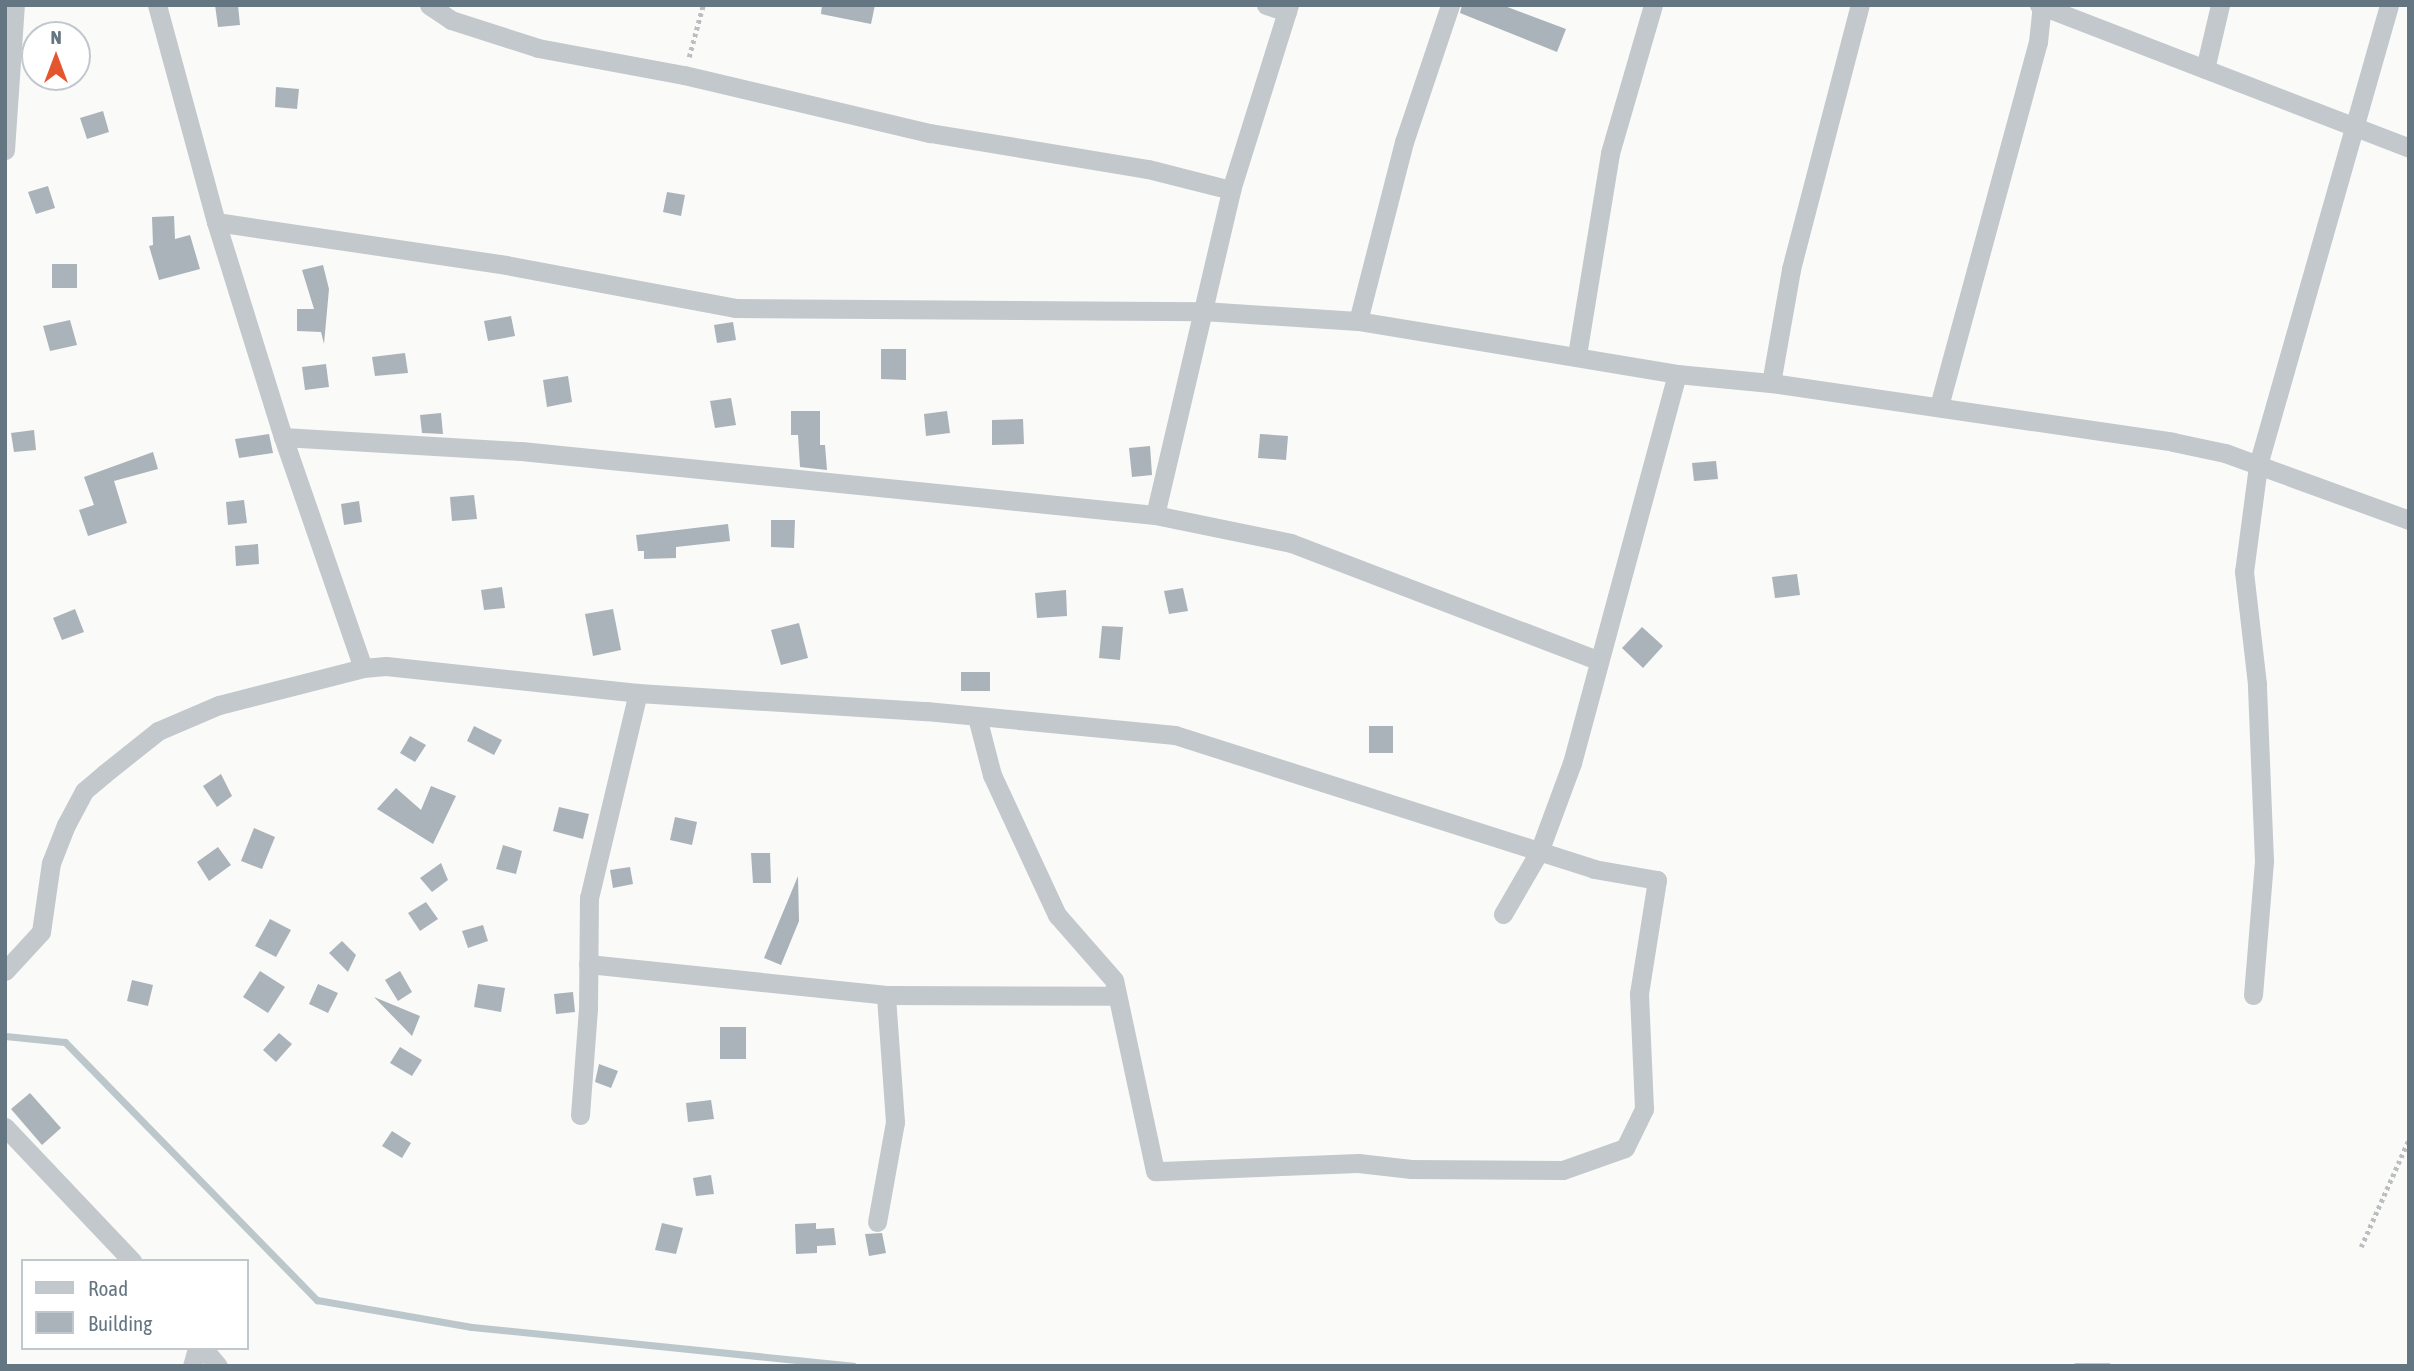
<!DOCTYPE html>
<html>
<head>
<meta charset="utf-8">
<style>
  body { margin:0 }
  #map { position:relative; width:2414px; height:1371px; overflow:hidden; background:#fafaf8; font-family:"Asap Condensed",sans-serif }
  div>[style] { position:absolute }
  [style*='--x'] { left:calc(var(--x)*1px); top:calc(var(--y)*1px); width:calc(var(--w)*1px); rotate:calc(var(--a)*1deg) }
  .stream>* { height:7px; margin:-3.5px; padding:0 3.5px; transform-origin:3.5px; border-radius:3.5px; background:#bbc7cb }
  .building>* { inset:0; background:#aab3b9 }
  .path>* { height:4.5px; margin-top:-2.25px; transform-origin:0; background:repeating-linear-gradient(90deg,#bbbfc2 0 3.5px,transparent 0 7px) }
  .street>* { height:19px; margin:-9.5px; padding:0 9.5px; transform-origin:9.5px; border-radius:9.5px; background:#c3c8cc }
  span { translate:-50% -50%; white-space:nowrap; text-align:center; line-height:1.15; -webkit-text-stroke:7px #fff; paint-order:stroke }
  .frame { position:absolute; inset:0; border:7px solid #657683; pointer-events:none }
  .legend { position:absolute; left:21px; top:1259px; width:228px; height:91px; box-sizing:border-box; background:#fff; border:2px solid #c1c8cd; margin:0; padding:9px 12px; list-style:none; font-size:21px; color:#657683 }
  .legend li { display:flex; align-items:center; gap:14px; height:35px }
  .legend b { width:35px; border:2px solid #c1c8cd }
  .north { position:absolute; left:21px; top:21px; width:70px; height:70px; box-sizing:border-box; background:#fff; border:2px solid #c1c8cd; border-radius:50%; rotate:0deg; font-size:19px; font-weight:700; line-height:28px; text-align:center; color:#657683 }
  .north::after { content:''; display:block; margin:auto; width:24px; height:32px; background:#e4572e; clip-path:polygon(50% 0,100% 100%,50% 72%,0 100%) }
</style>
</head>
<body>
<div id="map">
  <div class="stream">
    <i style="--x:5;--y:1036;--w:60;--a:5.7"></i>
    <i style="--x:65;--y:1042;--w:361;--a:45.7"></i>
    <i style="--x:317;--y:1300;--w:157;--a:9.9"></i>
    <i style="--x:472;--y:1327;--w:383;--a:5.8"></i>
    <i style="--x:2076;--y:1366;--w:32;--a:0"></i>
  </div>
  <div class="building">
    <i style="clip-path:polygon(215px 5px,238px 5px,240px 25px,218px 27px)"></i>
    <i style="clip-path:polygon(822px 5px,875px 5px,871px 24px,821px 14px)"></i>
    <i style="clip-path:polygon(1462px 5px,1502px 5px,1566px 29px,1557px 52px,1460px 13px)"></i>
    <i style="clip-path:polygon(276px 87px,299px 89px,297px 109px,275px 107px)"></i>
    <i style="clip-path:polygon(103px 111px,109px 132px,87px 139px,80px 118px)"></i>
    <i style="clip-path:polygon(48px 186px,55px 208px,36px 214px,28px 192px)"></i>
    <i style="clip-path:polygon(667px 192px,685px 195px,681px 216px,663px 212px)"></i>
    <i style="clip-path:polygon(174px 216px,175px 239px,190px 235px,200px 269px,159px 280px,149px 246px,153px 245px,152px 217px)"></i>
    <i style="clip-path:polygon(52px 264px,77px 264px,77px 288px,52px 288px)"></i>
    <i style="clip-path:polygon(323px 265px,329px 289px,324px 344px,321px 332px,297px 331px,297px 309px,314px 309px,302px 270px)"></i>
    <i style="clip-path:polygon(511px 316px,515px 336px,488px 341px,484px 321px)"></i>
    <i style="clip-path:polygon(70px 320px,77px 345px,50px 351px,43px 326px)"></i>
    <i style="clip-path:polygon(733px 322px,736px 340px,717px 343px,714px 325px)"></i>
    <i style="clip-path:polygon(881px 349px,906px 349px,906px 380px,881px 379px)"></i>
    <i style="clip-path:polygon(405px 353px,408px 373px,375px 376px,372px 357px)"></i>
    <i style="clip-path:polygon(326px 364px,329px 387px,305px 390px,302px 367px)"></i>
    <i style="clip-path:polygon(568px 376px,572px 402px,547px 407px,543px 380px)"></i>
    <i style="clip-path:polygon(731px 398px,736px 425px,715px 428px,710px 401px)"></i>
    <i style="clip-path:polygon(791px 411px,820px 411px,820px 445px,825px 445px,827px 470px,800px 467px,798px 435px,791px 435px)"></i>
    <i style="clip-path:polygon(947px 411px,950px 433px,926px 436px,924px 414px)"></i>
    <i style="clip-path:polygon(441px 413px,443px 434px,422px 433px,420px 415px)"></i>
    <i style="clip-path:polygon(1023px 419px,1024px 444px,992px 445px,992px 420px)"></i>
    <i style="clip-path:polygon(34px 430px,36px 450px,14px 452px,11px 433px)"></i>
    <i style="clip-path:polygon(269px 434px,273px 453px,239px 458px,235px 439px)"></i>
    <i style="clip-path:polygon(1260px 434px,1288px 436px,1286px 460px,1258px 458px)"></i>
    <i style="clip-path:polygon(1150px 446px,1152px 475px,1132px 477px,1129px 448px)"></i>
    <i style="clip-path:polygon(153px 452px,158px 469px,114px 481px,127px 523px,88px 536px,79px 510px,94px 505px,84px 477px)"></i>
    <i style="clip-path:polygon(1716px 461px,1718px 479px,1694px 481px,1692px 463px)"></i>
    <i style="clip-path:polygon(474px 495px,477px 519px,452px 521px,450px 497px)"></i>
    <i style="clip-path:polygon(244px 500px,247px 523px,228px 525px,226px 502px)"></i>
    <i style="clip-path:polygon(359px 501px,362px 522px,344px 525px,341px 504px)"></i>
    <i style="clip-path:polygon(771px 520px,795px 520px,794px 548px,771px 547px)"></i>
    <i style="clip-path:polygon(728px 524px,730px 541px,676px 547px,676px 558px,644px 559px,644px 551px,638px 551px,636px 535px)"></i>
    <i style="clip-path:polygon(258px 544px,259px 564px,236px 566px,235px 546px)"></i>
    <i style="clip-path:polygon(1797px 574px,1800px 595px,1775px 598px,1772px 577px)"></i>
    <i style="clip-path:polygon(502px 587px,505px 608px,484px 610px,481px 590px)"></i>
    <i style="clip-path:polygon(1183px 588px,1188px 611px,1169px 614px,1164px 591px)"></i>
    <i style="clip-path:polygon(1066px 590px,1067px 616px,1037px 618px,1035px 593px)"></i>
    <i style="clip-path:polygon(75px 609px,84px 632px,62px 640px,53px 618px)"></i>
    <i style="clip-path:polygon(613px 609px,621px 650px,593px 656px,585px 614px)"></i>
    <i style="clip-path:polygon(799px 623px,808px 658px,781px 665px,771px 630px)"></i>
    <i style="clip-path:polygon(1102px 626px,1123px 627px,1120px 660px,1099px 658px)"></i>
    <i style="clip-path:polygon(1642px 627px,1663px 646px,1643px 668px,1622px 648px)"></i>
    <i style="clip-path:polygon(961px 672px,990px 672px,990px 691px,961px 691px)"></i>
    <i style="clip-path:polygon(474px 726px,502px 740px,494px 755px,467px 741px)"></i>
    <i style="clip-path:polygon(1369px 726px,1393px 726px,1393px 753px,1369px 753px)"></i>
    <i style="clip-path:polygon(410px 736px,426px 745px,415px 762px,400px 753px)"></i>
    <i style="clip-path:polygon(221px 774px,232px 796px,217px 807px,203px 786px)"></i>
    <i style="clip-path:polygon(431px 786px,456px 796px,433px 844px,377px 809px,396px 788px,421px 810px)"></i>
    <i style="clip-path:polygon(559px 807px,589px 814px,583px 839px,553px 831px)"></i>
    <i style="clip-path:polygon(675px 817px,697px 822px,692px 845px,670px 840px)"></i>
    <i style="clip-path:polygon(254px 828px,275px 837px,262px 869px,241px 861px)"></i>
    <i style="clip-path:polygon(503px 845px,522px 851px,516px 874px,496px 869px)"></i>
    <i style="clip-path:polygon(218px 847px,231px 865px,209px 881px,197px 862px)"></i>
    <i style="clip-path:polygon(751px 853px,770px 853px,771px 883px,753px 883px)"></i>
    <i style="clip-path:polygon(441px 863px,448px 880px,432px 892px,420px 878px)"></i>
    <i style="clip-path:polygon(630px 867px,633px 884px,613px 888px,610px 870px)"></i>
    <i style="clip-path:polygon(798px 876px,799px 921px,781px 965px,764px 958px)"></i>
    <i style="clip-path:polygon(426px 902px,438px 919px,420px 931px,408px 913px)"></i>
    <i style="clip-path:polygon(270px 919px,291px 930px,276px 957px,255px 946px)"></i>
    <i style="clip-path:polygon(483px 925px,488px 941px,468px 948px,462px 931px)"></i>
    <i style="clip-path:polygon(342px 941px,356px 955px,348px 972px,329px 953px)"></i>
    <i style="clip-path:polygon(260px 971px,285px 987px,268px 1013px,243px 997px)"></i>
    <i style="clip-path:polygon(400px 971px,412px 992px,398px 1001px,385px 980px)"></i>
    <i style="clip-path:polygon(132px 980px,153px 985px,148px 1006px,127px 1001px)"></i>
    <i style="clip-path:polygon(318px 984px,338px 993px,328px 1013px,309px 1004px)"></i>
    <i style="clip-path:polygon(478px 984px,505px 988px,501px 1012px,474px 1007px)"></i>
    <i style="clip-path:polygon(573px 992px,575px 1012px,556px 1014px,554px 994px)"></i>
    <i style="clip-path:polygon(374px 997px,420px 1016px,412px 1036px)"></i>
    <i style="clip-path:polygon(720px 1027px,746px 1027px,746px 1059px,720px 1059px)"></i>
    <i style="clip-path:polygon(279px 1033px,292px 1044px,276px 1062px,263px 1050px)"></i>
    <i style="clip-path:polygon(400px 1047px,422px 1060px,412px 1076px,390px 1063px)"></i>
    <i style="clip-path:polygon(599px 1064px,618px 1071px,611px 1088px,595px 1082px)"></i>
    <i style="clip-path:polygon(30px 1093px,61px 1128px,42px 1145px,11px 1109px)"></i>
    <i style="clip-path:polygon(711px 1100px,714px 1119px,688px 1122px,686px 1103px)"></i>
    <i style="clip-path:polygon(392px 1131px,411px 1143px,402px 1158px,382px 1146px)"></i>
    <i style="clip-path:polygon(711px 1175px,714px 1194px,696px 1196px,693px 1178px)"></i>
    <i style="clip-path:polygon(662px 1223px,683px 1228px,676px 1254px,655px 1250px)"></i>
    <i style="clip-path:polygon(816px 1223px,816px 1229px,834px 1228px,836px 1245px,817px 1246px,817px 1253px,796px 1254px,795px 1224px)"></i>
    <i style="clip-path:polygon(882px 1233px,886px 1253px,869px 1256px,865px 1234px)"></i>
  </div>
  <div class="path">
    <i style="--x:689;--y:57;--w:54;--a:-74.9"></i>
    <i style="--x:2361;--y:1247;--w:118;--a:-66"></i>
  </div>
  <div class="street">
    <i style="--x:157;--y:5;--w:225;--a:74.8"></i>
    <i style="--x:216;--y:222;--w:225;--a:72.7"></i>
    <i style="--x:283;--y:437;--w:244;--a:70.9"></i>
    <i style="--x:429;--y:5;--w:27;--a:34"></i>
    <i style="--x:451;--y:20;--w:91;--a:17.8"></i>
    <i style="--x:538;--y:48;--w:148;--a:10.5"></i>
    <i style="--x:684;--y:75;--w:253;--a:13.3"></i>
    <i style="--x:930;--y:133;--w:221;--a:9.4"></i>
    <i style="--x:1148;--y:169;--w:86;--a:14.2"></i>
    <i style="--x:1266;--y:5;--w:22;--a:18"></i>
    <i style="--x:2039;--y:5;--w:397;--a:21.1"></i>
    <i style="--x:2205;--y:69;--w:66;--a:-76.8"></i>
    <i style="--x:5;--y:150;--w:145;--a:-86.1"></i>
    <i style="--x:216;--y:222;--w:293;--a:8.4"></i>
    <i style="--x:506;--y:265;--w:233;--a:10.6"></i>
    <i style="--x:735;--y:308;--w:468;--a:0.4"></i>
    <i style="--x:1203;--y:311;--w:155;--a:3.7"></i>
    <i style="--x:1358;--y:321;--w:323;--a:9.4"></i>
    <i style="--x:1677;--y:374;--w:94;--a:5.5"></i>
    <i style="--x:1771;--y:383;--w:406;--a:8.3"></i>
    <i style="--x:2173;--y:442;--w:53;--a:11.9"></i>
    <i style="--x:2225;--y:453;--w:196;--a:20"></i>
    <i style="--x:1358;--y:321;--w:185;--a:-75.6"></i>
    <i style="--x:1404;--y:142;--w:145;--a:-71.4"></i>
    <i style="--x:1577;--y:355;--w:205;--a:-80.7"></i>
    <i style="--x:1610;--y:153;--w:154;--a:-73.8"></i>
    <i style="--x:1771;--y:383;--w:116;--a:-80"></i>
    <i style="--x:1791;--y:269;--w:273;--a:-75.4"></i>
    <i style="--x:1939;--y:406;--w:377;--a:-74.8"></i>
    <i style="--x:2038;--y:42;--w:37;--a:-84"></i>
    <i style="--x:283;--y:437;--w:238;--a:3.4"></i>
    <i style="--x:521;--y:451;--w:637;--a:5.76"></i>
    <i style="--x:1155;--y:515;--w:139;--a:11.6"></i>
    <i style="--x:1291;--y:543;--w:328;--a:20.9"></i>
    <i style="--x:1155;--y:515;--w:334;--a:-76.8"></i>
    <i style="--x:1231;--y:190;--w:194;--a:-72.6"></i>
    <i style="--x:1503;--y:914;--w:72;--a:-59.9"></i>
    <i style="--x:1539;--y:852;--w:95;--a:-69.7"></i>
    <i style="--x:1572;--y:763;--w:403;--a:-74.9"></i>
    <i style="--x:588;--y:964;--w:300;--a:5.9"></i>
    <i style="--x:886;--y:995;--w:231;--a:0.2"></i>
    <i style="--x:5;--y:971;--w:53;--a:-47.3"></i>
    <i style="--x:41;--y:932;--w:70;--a:-81.8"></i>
    <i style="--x:51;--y:863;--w:41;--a:-68.5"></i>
    <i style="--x:66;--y:825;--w:38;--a:-62"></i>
    <i style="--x:84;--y:791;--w:26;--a:-40"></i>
    <i style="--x:104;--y:774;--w:69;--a:-38.5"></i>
    <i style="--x:158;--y:731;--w:66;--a:-23.1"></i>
    <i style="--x:219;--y:705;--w:149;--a:-14.4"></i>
    <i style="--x:363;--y:668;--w:23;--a:-5"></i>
    <i style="--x:386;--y:666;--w:253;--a:6.1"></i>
    <i style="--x:638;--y:693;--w:289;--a:3.6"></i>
    <i style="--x:926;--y:711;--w:250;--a:5.5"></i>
    <i style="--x:1175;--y:735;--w:440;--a:17.7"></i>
    <i style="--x:1594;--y:869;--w:64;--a:9.9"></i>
    <i style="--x:1657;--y:880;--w:115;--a:99"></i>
    <i style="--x:1639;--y:994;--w:115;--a:87.5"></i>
    <i style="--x:1644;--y:1109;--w:43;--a:116"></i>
    <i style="--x:1625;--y:1148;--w:66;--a:160.5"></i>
    <i style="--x:1563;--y:1170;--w:152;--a:-179.6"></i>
    <i style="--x:1411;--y:1169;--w:53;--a:-173.5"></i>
    <i style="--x:1358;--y:1163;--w:203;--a:177.7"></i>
    <i style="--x:1155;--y:1171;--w:195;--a:-102.1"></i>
    <i style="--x:1114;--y:980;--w:86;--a:-131.2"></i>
    <i style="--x:1057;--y:915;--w:154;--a:-114.9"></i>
    <i style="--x:992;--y:775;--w:60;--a:-104.5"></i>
    <i style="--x:2253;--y:995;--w:134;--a:-85.3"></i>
    <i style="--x:2264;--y:861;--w:177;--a:-92.3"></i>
    <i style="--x:2257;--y:684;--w:113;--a:-96.6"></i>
    <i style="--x:2244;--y:572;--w:108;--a:-82.5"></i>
    <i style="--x:2258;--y:465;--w:478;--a:-74.1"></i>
    <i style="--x:580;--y:1115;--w:106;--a:-85.7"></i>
    <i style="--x:588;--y:1009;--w:111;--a:-89.5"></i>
    <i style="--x:589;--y:898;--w:211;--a:-76.6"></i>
    <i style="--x:5;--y:1127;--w:185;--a:46.5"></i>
    <i style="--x:877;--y:1222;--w:102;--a:-79.8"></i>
    <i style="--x:895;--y:1122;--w:127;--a:-94.1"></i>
    <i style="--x:203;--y:1348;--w:23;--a:50"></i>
    <i style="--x:192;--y:1366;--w:19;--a:-74"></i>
  </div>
  <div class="frame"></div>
  <ul class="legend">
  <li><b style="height:9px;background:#c3c8cc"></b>Road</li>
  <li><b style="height:19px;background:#aab3b9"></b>Building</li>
  </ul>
  <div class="north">N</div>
</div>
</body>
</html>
